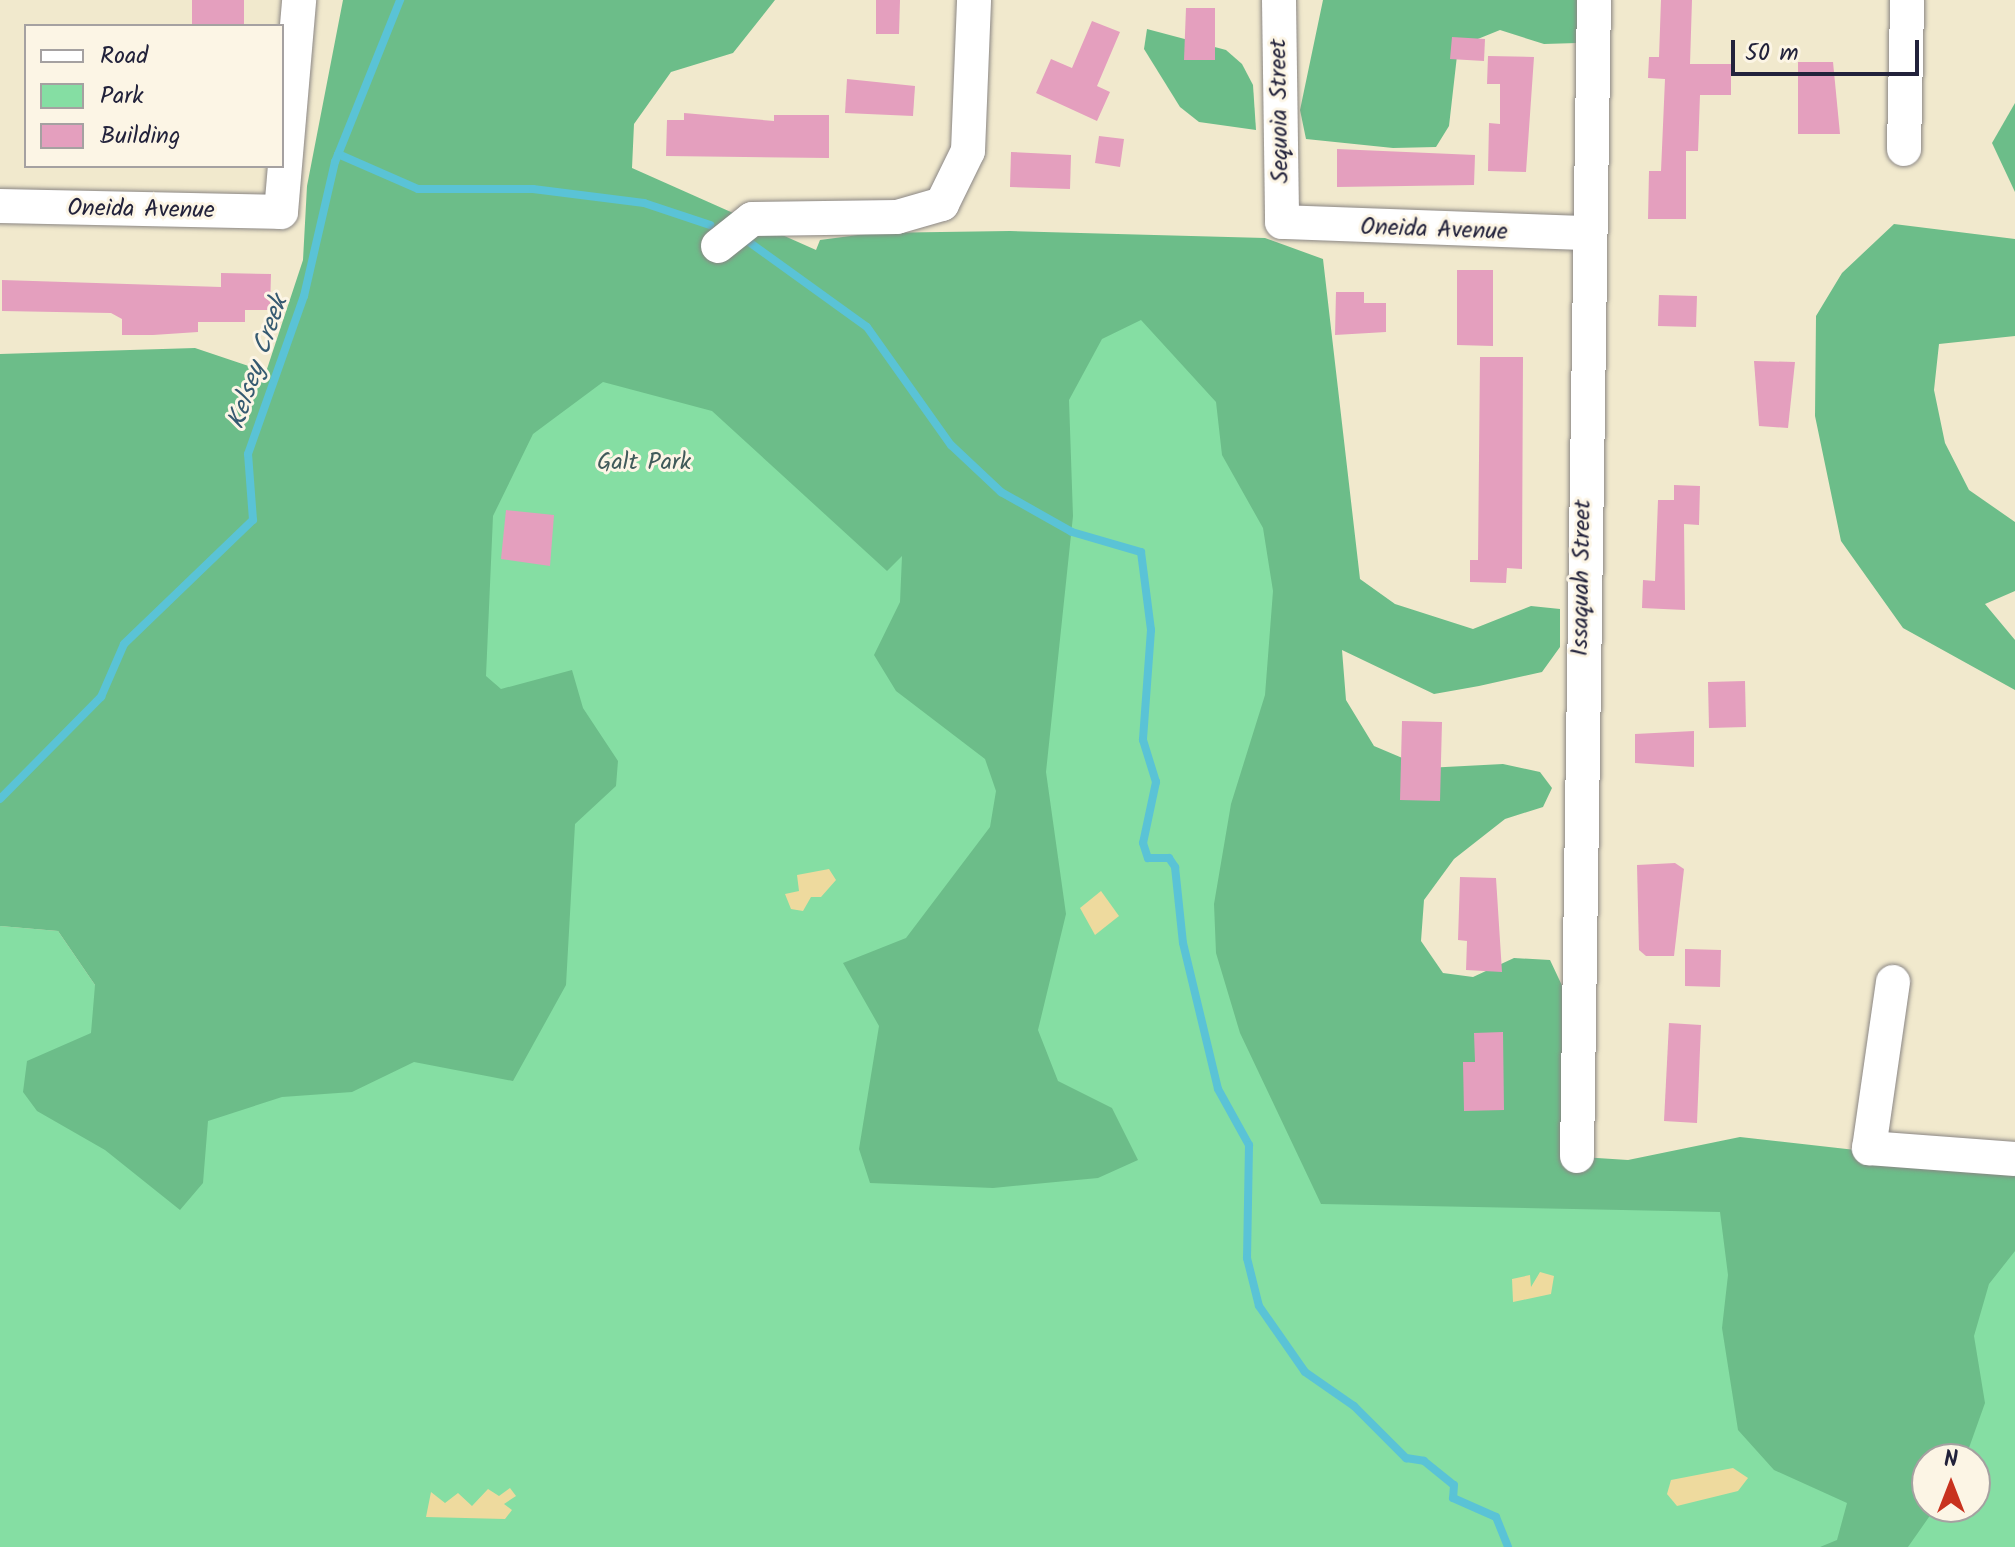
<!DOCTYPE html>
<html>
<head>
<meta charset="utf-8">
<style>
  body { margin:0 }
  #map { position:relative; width:2015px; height:1547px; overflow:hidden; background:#f1e9cd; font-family:Kalam,sans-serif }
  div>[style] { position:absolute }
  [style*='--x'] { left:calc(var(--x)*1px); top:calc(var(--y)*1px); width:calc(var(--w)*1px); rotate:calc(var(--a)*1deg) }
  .green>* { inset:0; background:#85dea3 }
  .forest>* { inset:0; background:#6cbd89 }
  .sand>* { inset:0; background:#eeda9e }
  .stream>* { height:8px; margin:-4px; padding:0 4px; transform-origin:4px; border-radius:4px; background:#5ac3d6 }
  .building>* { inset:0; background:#e49fbe }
  .roads { filter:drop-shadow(0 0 2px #8a8684) drop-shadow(0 0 2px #8a8684) }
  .minor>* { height:34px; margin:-17px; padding:0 17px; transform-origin:17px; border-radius:17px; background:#fff }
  span { translate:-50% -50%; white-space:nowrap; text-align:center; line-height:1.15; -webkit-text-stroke:6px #fcf5e5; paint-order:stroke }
  .street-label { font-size:24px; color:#22223b }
  .park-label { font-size:24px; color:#405a5a }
  .water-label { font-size:26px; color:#365a71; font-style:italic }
  .legend { position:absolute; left:24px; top:24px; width:260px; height:144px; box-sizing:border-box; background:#fcf5e5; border:2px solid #a5a1a1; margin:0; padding:10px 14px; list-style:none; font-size:24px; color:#22223b }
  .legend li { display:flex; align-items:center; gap:16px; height:40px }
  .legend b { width:40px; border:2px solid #a5a1a1 }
  .north { position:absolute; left:1911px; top:1443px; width:80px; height:80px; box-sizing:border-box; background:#fcf5e5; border:2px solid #a5a1a1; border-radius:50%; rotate:0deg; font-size:22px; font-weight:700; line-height:32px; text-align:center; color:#22223b }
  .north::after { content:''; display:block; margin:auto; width:28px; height:36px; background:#c8321e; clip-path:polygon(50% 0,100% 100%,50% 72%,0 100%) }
  .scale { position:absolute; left:1731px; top:40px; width:188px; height:36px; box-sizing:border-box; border:4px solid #22223b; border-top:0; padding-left:10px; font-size:24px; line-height:28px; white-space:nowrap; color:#22223b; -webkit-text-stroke:6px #fcf5e5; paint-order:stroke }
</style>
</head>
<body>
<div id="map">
  <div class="green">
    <i style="clip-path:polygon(evenodd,508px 155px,959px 342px,1272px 252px,1313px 1176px,2015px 1188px,2015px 1547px,0 1547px,0 926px,58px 931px,95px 985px,508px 155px,1927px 1459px,1975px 1459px,1975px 1507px,1927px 1507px,1927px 1459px)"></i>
  </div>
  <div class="forest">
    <i style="clip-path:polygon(343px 0,775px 0,733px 53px,671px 72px,634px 124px,632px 168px,816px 250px,820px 240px,873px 233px,1010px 231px,1265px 238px,1323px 259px,1360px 579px,1395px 604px,1473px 629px,1531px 606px,1560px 609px,1560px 647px,1542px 672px,1479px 686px,1434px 694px,1342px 650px,1346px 700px,1374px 746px,1426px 768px,1503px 764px,1540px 772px,1552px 788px,1543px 807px,1505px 819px,1454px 859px,1424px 900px,1421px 941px,1443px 973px,1473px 977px,1514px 958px,1550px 960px,1566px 994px,1566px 1156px,1628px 1160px,1740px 1137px,2015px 1168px,2015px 1251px,1989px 1284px,1974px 1336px,1985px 1403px,1965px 1459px,1927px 1459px,1927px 1507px,1936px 1507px,1908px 1547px,1820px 1547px,1837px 1540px,1847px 1503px,1774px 1470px,1738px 1430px,1722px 1328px,1728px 1275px,1720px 1212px,1321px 1204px,1240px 1033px,1216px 953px,1214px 904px,1231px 804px,1265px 695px,1273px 591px,1263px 528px,1222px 455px,1216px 402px,1141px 320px,1102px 339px,1069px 400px,1073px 516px,1046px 772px,1066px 914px,1038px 1030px,1058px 1081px,1112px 1108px,1138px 1160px,1098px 1178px,993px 1188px,870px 1183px,859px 1149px,879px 1026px,843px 963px,906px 938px,990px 827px,996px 791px,985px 759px,896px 691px,874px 655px,900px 602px,902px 556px,887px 571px,712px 411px,603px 382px,533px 434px,493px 516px,486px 676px,501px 689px,572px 670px,583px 708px,618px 761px,616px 786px,575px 824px,566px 985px,513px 1081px,414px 1062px,352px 1092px,282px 1097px,208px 1121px,203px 1183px,180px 1210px,105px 1150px,37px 1111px,23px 1092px,27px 1061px,91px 1033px,95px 985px,58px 931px,0 926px,0 354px,195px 348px,266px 372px,303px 260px,307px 186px)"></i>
    <i style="clip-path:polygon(1323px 0,1584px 0,1577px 43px,1544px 44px,1500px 30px,1458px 47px,1449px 126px,1436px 147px,1393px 148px,1306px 139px,1300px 110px)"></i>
    <i style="clip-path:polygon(1147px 29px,1226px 50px,1242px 64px,1253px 85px,1256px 130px,1199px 122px,1180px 107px,1144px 49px)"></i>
    <i style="clip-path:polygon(2015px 103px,2015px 192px,1992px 143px)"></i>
    <i style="clip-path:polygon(1894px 224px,2015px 239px,2015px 336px,1939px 344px,1934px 390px,1945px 443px,1969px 490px,2015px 522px,2015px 591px,1985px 604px,2015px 640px,2015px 690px,1903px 628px,1841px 541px,1815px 416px,1816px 316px,1842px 273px)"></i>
  </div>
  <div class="sand">
    <i style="clip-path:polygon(829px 869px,836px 880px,821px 897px,811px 897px,803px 911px,791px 909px,785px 894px,799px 891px,797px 875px)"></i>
    <i style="clip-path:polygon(1101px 891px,1119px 916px,1095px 935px,1080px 908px)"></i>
    <i style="clip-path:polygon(1540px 1272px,1554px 1276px,1551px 1294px,1513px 1302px,1512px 1279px,1530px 1275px,1531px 1287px)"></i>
    <i style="clip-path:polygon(1733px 1468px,1748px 1478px,1738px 1491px,1677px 1506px,1667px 1494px,1671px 1480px)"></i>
    <i style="clip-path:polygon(510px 1488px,516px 1496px,504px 1504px,512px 1510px,505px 1519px,426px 1517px,431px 1492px,445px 1503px,458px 1493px,472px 1506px,488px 1489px,499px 1496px)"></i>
  </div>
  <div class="stream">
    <i style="--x:338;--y:154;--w:87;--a:23.6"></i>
    <i style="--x:418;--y:189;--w:115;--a:0"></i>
    <i style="--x:533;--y:189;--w:112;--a:7.2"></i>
    <i style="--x:644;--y:203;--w:70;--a:18.4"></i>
    <i style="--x:749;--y:242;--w:145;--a:35.8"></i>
    <i style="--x:867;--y:327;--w:145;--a:54.6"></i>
    <i style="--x:951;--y:445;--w:69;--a:43.2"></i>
    <i style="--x:1001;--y:492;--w:81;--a:29.4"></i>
    <i style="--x:1072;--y:532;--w:72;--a:16.2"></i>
    <i style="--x:1141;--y:552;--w:79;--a:82.7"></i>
    <i style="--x:1151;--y:630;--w:110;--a:94.2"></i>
    <i style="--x:1143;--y:740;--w:44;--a:72.8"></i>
    <i style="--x:1156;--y:782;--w:62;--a:102"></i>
    <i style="--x:1143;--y:843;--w:16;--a:72"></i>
    <i style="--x:1148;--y:858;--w:21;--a:0"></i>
    <i style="--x:1169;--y:858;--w:11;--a:56"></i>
    <i style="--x:1175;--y:867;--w:76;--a:84"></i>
    <i style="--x:1183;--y:943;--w:150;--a:76.5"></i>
    <i style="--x:1218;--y:1089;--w:64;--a:61"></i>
    <i style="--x:1249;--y:1145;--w:113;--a:91"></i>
    <i style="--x:1247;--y:1258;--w:49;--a:76"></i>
    <i style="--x:1259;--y:1306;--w:80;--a:55.1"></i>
    <i style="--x:1305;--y:1372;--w:60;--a:34.8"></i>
    <i style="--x:1354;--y:1406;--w:74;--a:45"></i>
    <i style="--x:1406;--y:1458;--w:18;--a:9"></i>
    <i style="--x:1424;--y:1461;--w:38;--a:39"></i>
    <i style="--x:1454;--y:1485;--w:13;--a:94"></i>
    <i style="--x:1453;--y:1498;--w:47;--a:23.8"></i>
    <i style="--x:1496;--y:1517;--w:32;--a:68"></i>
    <i style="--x:0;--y:799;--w:144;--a:-45.3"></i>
    <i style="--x:101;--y:697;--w:58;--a:-66.5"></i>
    <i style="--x:124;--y:644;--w:179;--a:-43.9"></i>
    <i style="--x:253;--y:520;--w:66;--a:-94.3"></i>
    <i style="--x:248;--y:454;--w:168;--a:-70.5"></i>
    <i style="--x:304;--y:296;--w:138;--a:-77"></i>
    <i style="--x:335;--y:162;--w:175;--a:-68.1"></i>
  </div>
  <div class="building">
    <i style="clip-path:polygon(192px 0,244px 0,244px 26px,192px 26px)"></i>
    <i style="clip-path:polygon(876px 0,900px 0,899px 34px,876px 34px)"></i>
    <i style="clip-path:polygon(1661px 0,1692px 0,1690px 64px,1731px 64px,1731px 95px,1700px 95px,1698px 151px,1686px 151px,1686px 219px,1648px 219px,1649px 171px,1661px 171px,1665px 79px,1648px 78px,1649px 57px,1659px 57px)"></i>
    <i style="clip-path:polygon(1186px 8px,1215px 8px,1215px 60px,1184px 60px)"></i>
    <i style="clip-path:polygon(1092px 21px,1120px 32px,1097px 86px,1110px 92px,1097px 121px,1036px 93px,1051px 59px,1072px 68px)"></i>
    <i style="clip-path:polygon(1452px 37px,1485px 39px,1484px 61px,1450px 59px)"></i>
    <i style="clip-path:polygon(1488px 56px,1534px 57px,1526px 172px,1488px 171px,1489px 123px,1500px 124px,1500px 84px,1487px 84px)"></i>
    <i style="clip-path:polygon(1798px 62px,1833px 62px,1840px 134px,1798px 134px)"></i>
    <i style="clip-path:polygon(847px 79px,915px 86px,913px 116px,845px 113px)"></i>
    <i style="clip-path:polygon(684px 113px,774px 121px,774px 115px,829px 115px,829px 158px,666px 156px,667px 120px,684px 120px)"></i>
    <i style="clip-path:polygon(1099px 136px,1124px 139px,1120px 167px,1095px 163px)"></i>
    <i style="clip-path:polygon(1337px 149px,1475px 155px,1474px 185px,1337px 187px)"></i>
    <i style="clip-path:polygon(1011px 152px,1071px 155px,1070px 189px,1010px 187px)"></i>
    <i style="clip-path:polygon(1457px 270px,1493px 270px,1493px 346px,1457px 345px)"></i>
    <i style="clip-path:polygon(221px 273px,271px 274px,270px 310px,245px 310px,245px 322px,198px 322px,198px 332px,153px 335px,122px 335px,122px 319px,111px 313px,2px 311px,2px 280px,221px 287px)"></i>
    <i style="clip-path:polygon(1336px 292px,1364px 292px,1364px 303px,1386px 303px,1386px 332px,1335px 335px)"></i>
    <i style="clip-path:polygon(1659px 295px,1697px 296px,1696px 327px,1658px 326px)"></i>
    <i style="clip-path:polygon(1480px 357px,1523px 357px,1522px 569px,1507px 568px,1506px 583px,1470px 582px,1470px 560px,1478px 560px)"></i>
    <i style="clip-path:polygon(1754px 361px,1795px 362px,1788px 428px,1759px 426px)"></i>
    <i style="clip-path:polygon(1674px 485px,1700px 486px,1699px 525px,1684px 524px,1685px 610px,1642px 608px,1643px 580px,1655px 581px,1658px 500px,1674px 500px)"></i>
    <i style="clip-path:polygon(506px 510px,554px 515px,550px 566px,501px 559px)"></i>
    <i style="clip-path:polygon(1745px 681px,1746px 727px,1709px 728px,1708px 682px)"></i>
    <i style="clip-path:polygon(1402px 721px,1442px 722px,1440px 801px,1400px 800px)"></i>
    <i style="clip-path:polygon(1694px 731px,1694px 767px,1635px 763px,1635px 734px)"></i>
    <i style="clip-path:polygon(1675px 863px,1684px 869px,1674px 956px,1646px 956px,1639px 950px,1637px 865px)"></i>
    <i style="clip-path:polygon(1460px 877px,1496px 878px,1502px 972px,1466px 970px,1467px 941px,1458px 940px)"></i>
    <i style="clip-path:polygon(1685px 949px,1721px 950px,1720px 987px,1685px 986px)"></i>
    <i style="clip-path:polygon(1669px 1023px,1701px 1025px,1697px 1123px,1664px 1121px)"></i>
    <i style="clip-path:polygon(1503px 1032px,1504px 1110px,1464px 1111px,1463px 1062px,1475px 1062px,1474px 1033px)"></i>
  </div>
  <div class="roads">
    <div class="minor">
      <i style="--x:1279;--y:0;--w:222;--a:89.2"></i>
      <i style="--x:1282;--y:222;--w:305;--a:2.1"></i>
      <i style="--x:1904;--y:149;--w:149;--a:-88.8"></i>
      <i style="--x:0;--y:206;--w:281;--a:1.2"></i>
      <i style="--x:281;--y:212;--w:213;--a:-85.1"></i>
      <i style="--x:718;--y:246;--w:43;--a:-38.5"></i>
      <i style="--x:752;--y:219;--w:145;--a:-0.8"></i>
      <i style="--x:897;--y:217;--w:47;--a:-16.1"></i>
      <i style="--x:942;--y:204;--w:59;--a:-63.9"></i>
      <i style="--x:968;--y:151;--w:151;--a:-87.7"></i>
      <i style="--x:1893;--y:982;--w:168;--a:98.2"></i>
      <i style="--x:1869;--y:1148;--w:146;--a:4.3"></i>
      <i style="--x:1577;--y:1156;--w:1156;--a:-89.16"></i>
    </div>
  </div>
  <div class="street-label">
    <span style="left:1280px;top:111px;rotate:-91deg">Sequoia Street</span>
    <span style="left:141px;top:210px;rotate:1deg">Oneida Avenue</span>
    <span style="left:1434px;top:230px;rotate:2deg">Oneida Avenue</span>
    <span style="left:1582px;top:578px;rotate:-89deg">Issaquah Street</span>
  </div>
  <div class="park-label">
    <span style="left:644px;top:463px">Galt Park</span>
  </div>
  <div class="water-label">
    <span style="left:259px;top:363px;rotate:-71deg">Kelsey Creek</span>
  </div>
  <ul class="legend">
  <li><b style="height:10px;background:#fff"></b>Road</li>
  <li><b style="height:22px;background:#85dea3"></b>Park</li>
  <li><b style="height:22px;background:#e49fbe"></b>Building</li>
  </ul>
  <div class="north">N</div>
  <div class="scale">50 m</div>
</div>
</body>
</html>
